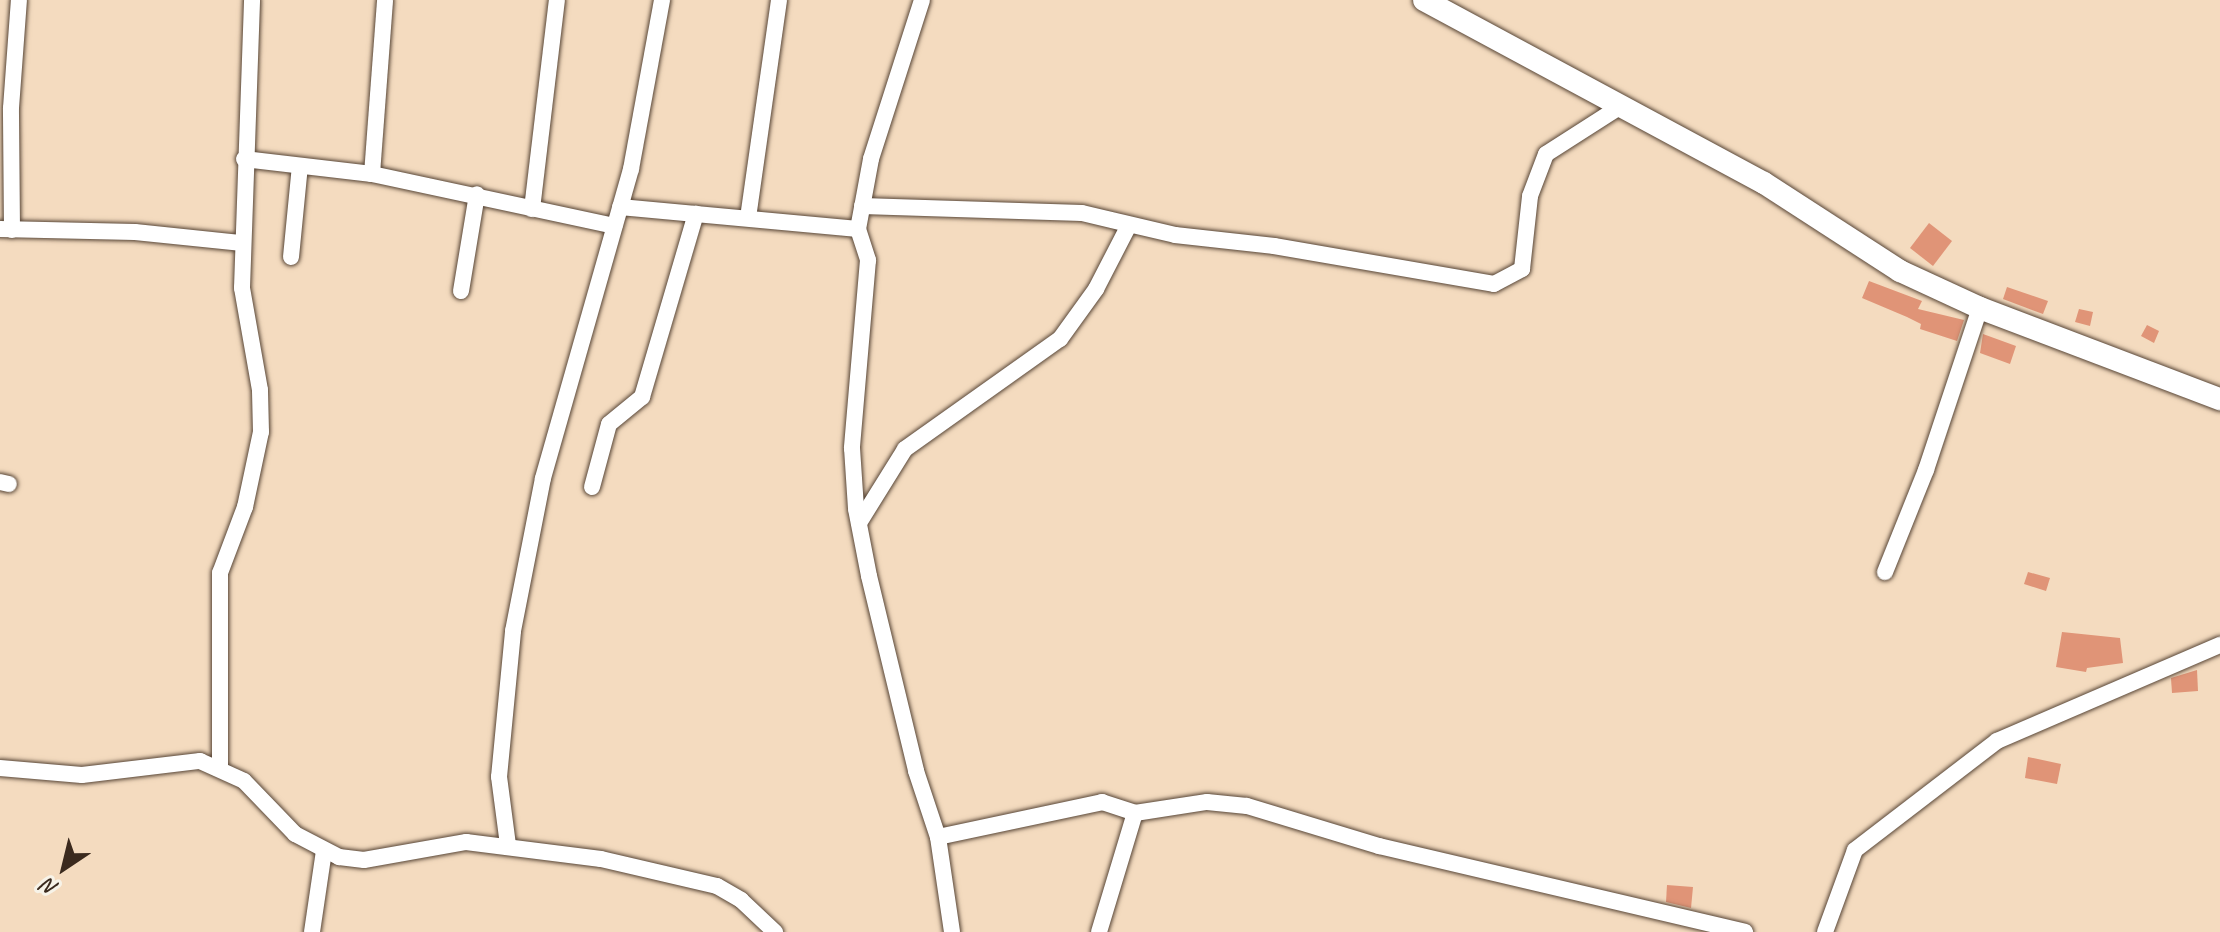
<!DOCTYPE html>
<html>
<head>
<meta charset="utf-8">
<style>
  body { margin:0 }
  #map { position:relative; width:2220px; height:932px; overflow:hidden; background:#f4dbbf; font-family:Caveat,sans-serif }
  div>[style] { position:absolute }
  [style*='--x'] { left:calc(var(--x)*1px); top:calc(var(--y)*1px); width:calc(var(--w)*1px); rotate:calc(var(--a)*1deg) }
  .building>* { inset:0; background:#e09477 }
  .roads { filter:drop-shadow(0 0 2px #574536) drop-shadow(0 0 2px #574536) }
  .street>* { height:16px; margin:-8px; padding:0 8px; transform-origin:8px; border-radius:8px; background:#fff }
  .secondary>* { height:22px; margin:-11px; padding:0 11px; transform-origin:11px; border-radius:11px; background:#fff }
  span { translate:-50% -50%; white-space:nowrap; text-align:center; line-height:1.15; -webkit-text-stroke:6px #f7f3e8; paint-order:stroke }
  .north { position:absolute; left:24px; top:828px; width:80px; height:80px; -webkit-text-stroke:6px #f7f3e8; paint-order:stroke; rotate:215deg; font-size:22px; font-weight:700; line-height:32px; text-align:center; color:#3b2a1e }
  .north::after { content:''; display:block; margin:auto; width:28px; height:36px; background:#3b2a1e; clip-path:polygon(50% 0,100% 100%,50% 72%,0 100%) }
</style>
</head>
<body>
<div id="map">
  <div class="building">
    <i style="clip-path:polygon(1929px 223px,1952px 241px,1933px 266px,1910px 248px)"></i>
    <i style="clip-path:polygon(1869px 281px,1922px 301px,1918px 309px,1964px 320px,1957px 341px,1920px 329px,1921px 324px,1907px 317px,1862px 298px)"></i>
    <i style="clip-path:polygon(2007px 287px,2048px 301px,2043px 314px,2003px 299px)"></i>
    <i style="clip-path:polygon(2079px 309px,2093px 312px,2090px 326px,2075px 322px)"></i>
    <i style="clip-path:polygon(2147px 325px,2159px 331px,2154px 343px,2141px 336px)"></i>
    <i style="clip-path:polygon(1983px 334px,2016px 346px,2010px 364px,1980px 353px)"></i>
    <i style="clip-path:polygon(2028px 572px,2050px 578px,2046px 591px,2024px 584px)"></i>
    <i style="clip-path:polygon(2062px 632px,2120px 638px,2123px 663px,2087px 668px,2086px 672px,2056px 667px)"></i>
    <i style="clip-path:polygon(2197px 670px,2198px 691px,2172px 693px,2171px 678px)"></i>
    <i style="clip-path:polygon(2028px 757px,2061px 764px,2057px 784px,2025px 778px)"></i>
    <i style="clip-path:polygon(1667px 885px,1693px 887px,1691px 908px,1666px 902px)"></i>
  </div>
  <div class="roads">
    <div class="street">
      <i style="--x:922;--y:0;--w:167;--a:107.8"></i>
      <i style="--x:871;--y:159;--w:71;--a:100.5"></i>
      <i style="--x:858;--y:229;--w:33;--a:72"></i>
      <i style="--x:868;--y:260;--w:189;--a:94.9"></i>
      <i style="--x:852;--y:448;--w:61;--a:86.2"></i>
      <i style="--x:856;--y:509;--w:68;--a:79"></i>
      <i style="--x:869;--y:576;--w:201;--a:76.4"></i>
      <i style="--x:916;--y:771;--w:70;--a:71.6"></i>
      <i style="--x:938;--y:837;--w:96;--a:81.6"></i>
      <i style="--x:244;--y:159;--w:129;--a:6.7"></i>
      <i style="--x:372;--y:174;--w:248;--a:12.1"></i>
      <i style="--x:372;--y:174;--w:174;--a:-85.7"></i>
      <i style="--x:862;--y:206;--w:220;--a:1.8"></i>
      <i style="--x:1082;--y:213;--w:96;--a:13.3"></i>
      <i style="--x:1175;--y:235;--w:100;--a:6.3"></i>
      <i style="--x:1274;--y:246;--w:223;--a:9.8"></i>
      <i style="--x:1494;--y:284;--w:32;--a:-28"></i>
      <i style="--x:1522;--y:269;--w:73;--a:-83.7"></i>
      <i style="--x:1530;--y:196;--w:45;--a:-69.1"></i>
      <i style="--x:1546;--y:154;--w:89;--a:-32.6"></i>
      <i style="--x:620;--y:207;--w:239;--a:5.3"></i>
      <i style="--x:532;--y:209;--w:210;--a:-83.2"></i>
      <i style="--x:748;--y:218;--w:220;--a:-81.9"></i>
      <i style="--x:0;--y:229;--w:135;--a:1.3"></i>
      <i style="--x:135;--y:232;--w:108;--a:5.9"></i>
      <i style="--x:12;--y:230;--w:122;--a:-90.5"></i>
      <i style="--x:11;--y:108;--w:108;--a:-85.8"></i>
      <i style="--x:291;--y:257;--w:91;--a:-84.4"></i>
      <i style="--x:461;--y:291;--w:98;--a:-80.6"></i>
      <i style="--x:0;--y:482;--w:9;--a:13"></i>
      <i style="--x:592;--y:487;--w:65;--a:-74.9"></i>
      <i style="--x:609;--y:424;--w:43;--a:-39.3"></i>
      <i style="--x:642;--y:397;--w:191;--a:-73.6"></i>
      <i style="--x:859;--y:523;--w:87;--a:-58.1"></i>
      <i style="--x:905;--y:449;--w:190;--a:-35.4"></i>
      <i style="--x:1060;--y:339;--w:62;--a:-54.2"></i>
      <i style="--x:1096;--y:289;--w:72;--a:-62.7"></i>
      <i style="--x:1885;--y:572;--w:110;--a:-68.1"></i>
      <i style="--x:1926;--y:470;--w:171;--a:-71.6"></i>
      <i style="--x:220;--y:766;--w:193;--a:-90"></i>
      <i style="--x:220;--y:573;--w:71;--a:-69.3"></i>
      <i style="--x:245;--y:507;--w:77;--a:-78"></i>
      <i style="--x:261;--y:432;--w:42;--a:-91.4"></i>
      <i style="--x:260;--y:390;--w:104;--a:-100"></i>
      <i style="--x:242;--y:288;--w:288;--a:-88"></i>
      <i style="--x:0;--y:768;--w:82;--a:4.9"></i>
      <i style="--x:82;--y:775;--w:119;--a:-6.8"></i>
      <i style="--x:200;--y:761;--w:48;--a:24.4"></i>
      <i style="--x:244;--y:781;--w:74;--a:46.1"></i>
      <i style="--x:295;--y:834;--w:50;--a:27.6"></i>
      <i style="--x:339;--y:857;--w:25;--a:7"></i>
      <i style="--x:364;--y:860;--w:104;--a:-10"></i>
      <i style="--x:466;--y:842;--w:136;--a:7.2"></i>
      <i style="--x:601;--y:859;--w:119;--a:13.1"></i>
      <i style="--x:717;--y:886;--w:28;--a:30"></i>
      <i style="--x:741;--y:900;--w:47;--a:43.3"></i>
      <i style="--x:938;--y:837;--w:168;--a:-12"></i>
      <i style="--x:1102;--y:802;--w:35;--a:18"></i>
      <i style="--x:508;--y:845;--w:69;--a:-97.5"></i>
      <i style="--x:499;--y:777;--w:147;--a:-84.5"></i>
      <i style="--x:513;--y:631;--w:156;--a:-78.9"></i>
      <i style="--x:543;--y:478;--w:321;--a:-74.1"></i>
      <i style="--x:631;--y:169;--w:172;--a:-79.6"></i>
      <i style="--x:312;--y:932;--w:82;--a:-81.6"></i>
      <i style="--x:1099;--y:932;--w:124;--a:-73.2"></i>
      <i style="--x:1135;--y:813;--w:73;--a:-8.7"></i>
      <i style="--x:1207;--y:802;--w:40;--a:5.7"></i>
      <i style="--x:1247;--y:806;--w:138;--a:16.9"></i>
      <i style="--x:1379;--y:846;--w:376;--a:13.2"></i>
      <i style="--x:1825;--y:932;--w:87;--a:-69.9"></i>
      <i style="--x:1855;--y:850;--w:179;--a:-37.5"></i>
      <i style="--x:1997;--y:741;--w:243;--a:-23.3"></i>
    </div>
    <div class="secondary">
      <i style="--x:1424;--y:0;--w:386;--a:28.3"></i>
      <i style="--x:1764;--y:183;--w:162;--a:32.9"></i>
      <i style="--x:1900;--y:271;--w:88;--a:24.8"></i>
      <i style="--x:1980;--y:308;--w:257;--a:20.8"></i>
    </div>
  </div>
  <div class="north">N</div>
</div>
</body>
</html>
